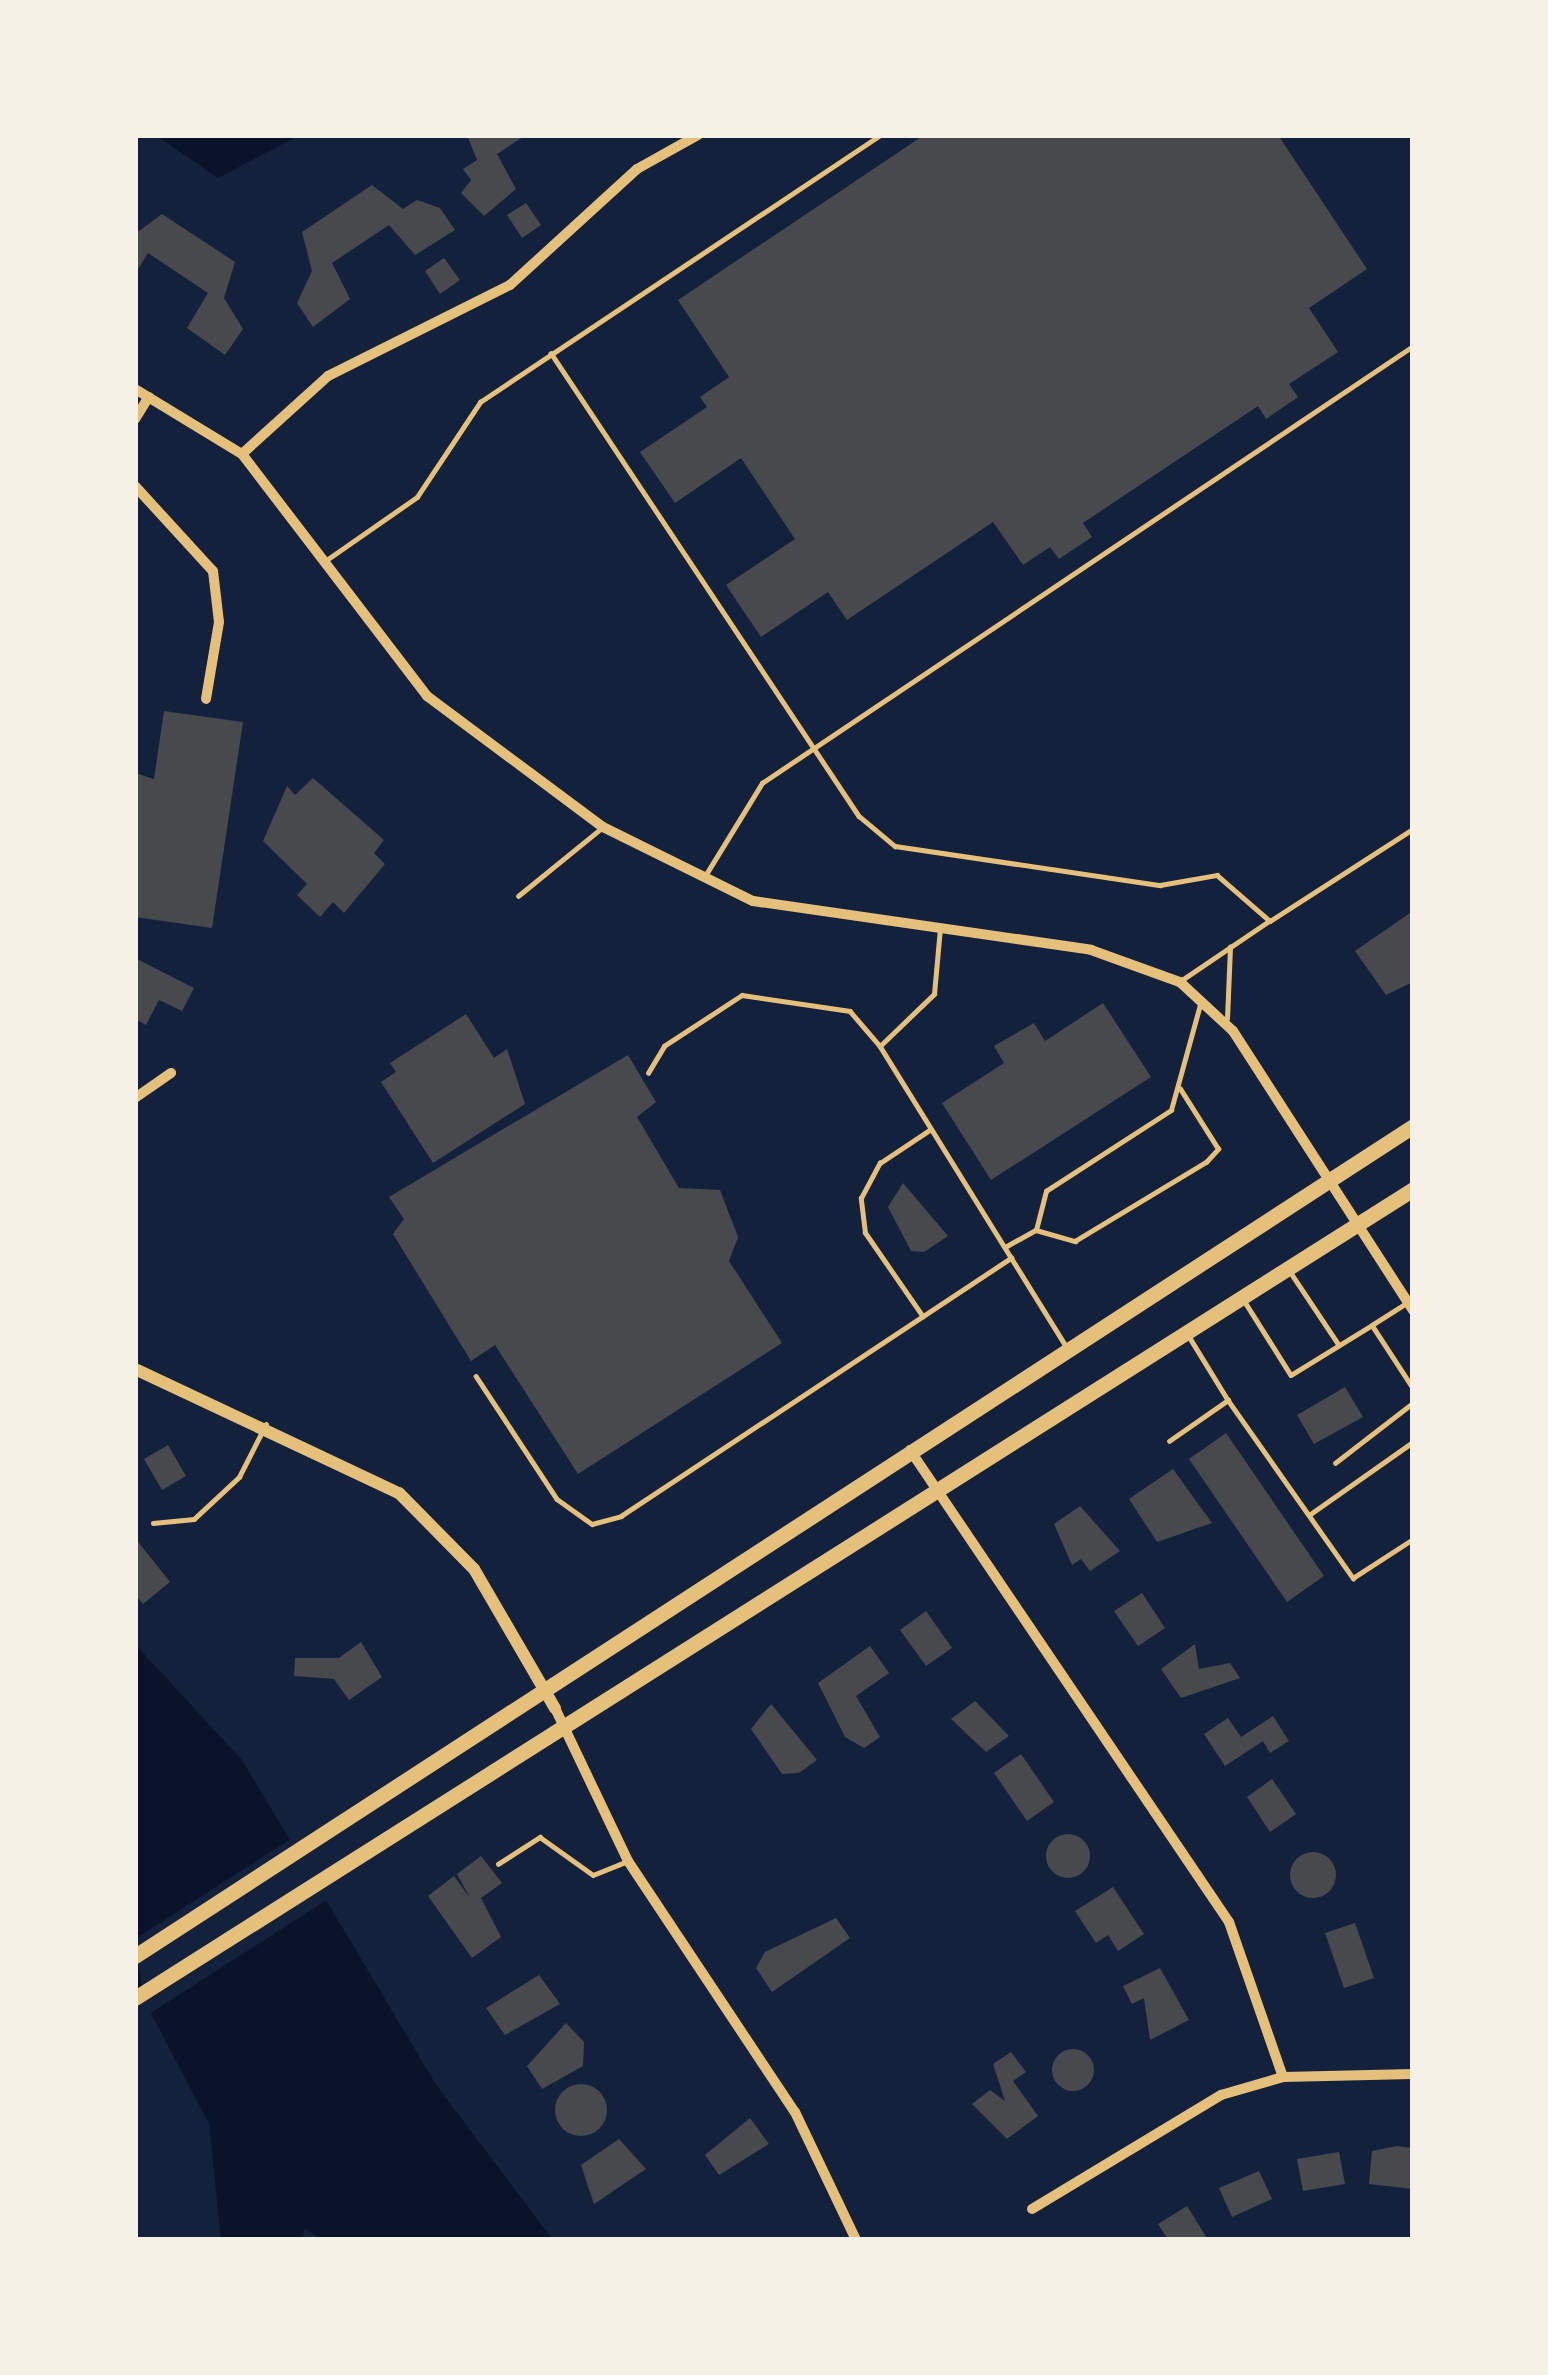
<!DOCTYPE html>
<html>
<head>
<meta charset="utf-8">
<style>
  body { margin:0 }
  #map { position:relative; width:1548px; height:2375px; overflow:hidden; background:#14213d; font-family:Poppins,sans-serif }
  div>[style] { position:absolute }
  [style*='--x'] { left:calc(var(--x)*1px); top:calc(var(--y)*1px); width:calc(var(--w)*1px); rotate:calc(var(--a)*1deg) }
  .water>* { inset:0; background:#0b132b }
  .pier>* { inset:0; background:#14213d }
  .building>* { inset:0; background:#48494c }
  .round { border-radius:50% }
  .service>* { height:4.5px; margin:-2.25px; padding:0 2.25px; transform-origin:2.25px; border-radius:2.25px; background:#e5c07b }
  .minor>* { height:10px; margin:-5px; padding:0 5px; transform-origin:5px; border-radius:5px; background:#e5c07b }
  .tertiary>* { height:12px; margin:-6px; padding:0 6px; transform-origin:6px; border-radius:6px; background:#e5c07b }
  .primary>* { height:15px; margin:-7.5px; padding:0 7.5px; transform-origin:7.5px; border-radius:7.5px; background:#e5c07b }
  span { translate:-50% -50%; white-space:nowrap; text-align:center; line-height:1.15; -webkit-text-stroke:12px #f6f1e7; paint-order:stroke }
  .frame { position:absolute; inset:0; border:138px solid #f6f1e7; pointer-events:none }
</style>
</head>
<body>
<div id="map">
  <div class="water">
    <i style="clip-path:polygon(155px 135px,300px 135px,218px 178px)"></i>
    <i style="clip-path:polygon(135px 1644px,242px 1760px,437px 2086px,553px 2240px,322px 2240px,304px 2228px,303px 2240px,221px 2240px,209px 2124px,135px 1983px)"></i>
  </div>
  <div class="pier">
    <i style="clip-path:polygon(297px 1835px,336px 1894px,146px 2016px,135px 1939px)"></i>
  </div>
  <div class="building">
    <i style="clip-path:polygon(467px 135px,526px 135px,497px 154px,516px 189px,484px 216px,461px 193px,471px 180px,463px 169px,477px 160px)"></i>
    <i style="clip-path:polygon(924px 135px,1278px 135px,1367px 269px,1309px 308px,1338px 352px,1289px 384px,1298px 397px,1266px 419px,1258px 406px,1083px 523px,1092px 537px,1059px 559px,1050px 547px,1023px 565px,993px 522px,847px 620px,828px 592px,761px 637px,726px 585px,795px 539px,741px 458px,675px 503px,640px 452px,707px 407px,700px 397px,729px 377px,678px 300px)"></i>
    <i style="clip-path:polygon(372px 185px,403px 209px,417px 200px,440px 208px,455px 230px,415px 255px,389px 225px,332px 263px,350px 299px,313px 327px,297px 303px,312px 271px,302px 232px)"></i>
    <i style="clip-path:polygon(526px 203px,541px 225px,522px 238px,507px 215px)"></i>
    <i style="clip-path:polygon(162px 214px,235px 262px,224px 298px,243px 329px,225px 355px,187px 328px,208px 293px,148px 253px,135px 274px,135px 234px)"></i>
    <i style="clip-path:polygon(444px 258px,460px 280px,440px 294px,425px 271px)"></i>
    <i style="clip-path:polygon(164px 711px,243px 722px,212px 928px,135px 917px,135px 773px,154px 779px)"></i>
    <i style="clip-path:polygon(313px 778px,384px 840px,374px 853px,385px 864px,344px 913px,333px 902px,320px 917px,297px 895px,307px 884px,263px 841px,287px 786px,295px 795px)"></i>
    <i style="clip-path:polygon(1413px 911px,1413px 982px,1386px 995px,1355px 951px)"></i>
    <i style="clip-path:polygon(135px 958px,194px 988px,182px 1011px,159px 1000px,146px 1025px,135px 1019px)"></i>
    <i style="clip-path:polygon(1103px 1003px,1151px 1077px,991px 1180px,942px 1103px,1004px 1063px,994px 1046px,1034px 1023px,1045px 1041px)"></i>
    <i style="clip-path:polygon(466px 1014px,494px 1058px,507px 1049px,525px 1104px,433px 1163px,381px 1082px,396px 1072px,390px 1063px)"></i>
    <i style="clip-path:polygon(628px 1055px,656px 1102px,637px 1117px,679px 1188px,720px 1190px,738px 1237px,729px 1261px,782px 1343px,578px 1474px,495px 1345px,471px 1361px,393px 1234px,404px 1219px,389px 1197px)"></i>
    <i style="clip-path:polygon(903px 1183px,948px 1236px,924px 1252px,911px 1251px,888px 1207px)"></i>
    <i style="clip-path:polygon(1345px 1387px,1363px 1417px,1314px 1444px,1297px 1415px)"></i>
    <i style="clip-path:polygon(1226px 1433px,1324px 1576px,1287px 1602px,1189px 1459px)"></i>
    <i style="clip-path:polygon(168px 1445px,186px 1476px,162px 1490px,144px 1459px)"></i>
    <i style="clip-path:polygon(1173px 1469px,1212px 1523px,1157px 1542px,1129px 1499px)"></i>
    <i style="clip-path:polygon(1080px 1506px,1120px 1551px,1090px 1571px,1081px 1559px,1072px 1565px,1054px 1524px)"></i>
    <i style="clip-path:polygon(135px 1538px,170px 1582px,143px 1604px,135px 1595px)"></i>
    <i style="clip-path:polygon(1142px 1593px,1165px 1628px,1138px 1646px,1114px 1611px)"></i>
    <i style="clip-path:polygon(926px 1611px,952px 1648px,926px 1666px,900px 1630px)"></i>
    <i style="clip-path:polygon(361px 1642px,382px 1677px,349px 1700px,334px 1679px,294px 1676px,295px 1658px,339px 1658px)"></i>
    <i style="clip-path:polygon(1195px 1644px,1199px 1669px,1230px 1663px,1240px 1678px,1181px 1698px,1161px 1669px)"></i>
    <i style="clip-path:polygon(870px 1646px,889px 1673px,856px 1696px,880px 1737px,864px 1748px,845px 1737px,818px 1683px)"></i>
    <i style="clip-path:polygon(975px 1701px,1009px 1736px,986px 1752px,951px 1719px)"></i>
    <i style="clip-path:polygon(771px 1704px,817px 1760px,799px 1773px,782px 1774px,751px 1729px)"></i>
    <i style="clip-path:polygon(1273px 1716px,1289px 1741px,1270px 1753px,1263px 1741px,1225px 1766px,1204px 1734px,1228px 1718px,1241px 1737px)"></i>
    <i style="clip-path:polygon(1021px 1754px,1054px 1802px,1027px 1821px,994px 1773px)"></i>
    <i style="clip-path:polygon(1272px 1779px,1296px 1814px,1270px 1832px,1247px 1797px)"></i>
    <i class="round" style="left:1046px;top:1834px;width:44px;height:44px"></i>
    <i class="round" style="left:1290px;top:1852px;width:46px;height:46px"></i>
    <i style="clip-path:polygon(481px 1856px,502px 1883px,481px 1898px,501px 1937px,472px 1958px,428px 1896px,454px 1876px,470px 1898px,457px 1874px)"></i>
    <i style="clip-path:polygon(1113px 1887px,1144px 1934px,1118px 1951px,1108px 1935px,1096px 1943px,1075px 1911px)"></i>
    <i style="clip-path:polygon(836px 1918px,850px 1938px,772px 1992px,756px 1968px,765px 1952px)"></i>
    <i style="clip-path:polygon(1355px 1923px,1374px 1978px,1344px 1988px,1325px 1933px)"></i>
    <i style="clip-path:polygon(1160px 1968px,1189px 2020px,1150px 2040px,1144px 1998px,1132px 2004px,1123px 1986px)"></i>
    <i style="clip-path:polygon(539px 1975px,560px 2004px,505px 2035px,486px 2008px)"></i>
    <i style="clip-path:polygon(566px 2023px,584px 2042px,583px 2066px,542px 2089px,527px 2066px)"></i>
    <i class="round" style="left:1052px;top:2049px;width:42px;height:42px"></i>
    <i style="clip-path:polygon(1011px 2052px,1026px 2072px,1013px 2081px,1038px 2116px,1007px 2139px,972px 2104px,990px 2090px,1005px 2101px,993px 2064px)"></i>
    <i class="round" style="left:555px;top:2084px;width:52px;height:52px"></i>
    <i style="clip-path:polygon(750px 2118px,769px 2144px,719px 2175px,705px 2155px)"></i>
    <i style="clip-path:polygon(619px 2139px,646px 2169px,594px 2204px,581px 2165px)"></i>
    <i style="clip-path:polygon(1397px 2146px,1413px 2148px,1413px 2189px,1369px 2184px,1372px 2151px)"></i>
    <i style="clip-path:polygon(1339px 2152px,1345px 2184px,1303px 2191px,1297px 2159px)"></i>
    <i style="clip-path:polygon(1259px 2171px,1272px 2199px,1232px 2217px,1219px 2188px)"></i>
    <i style="clip-path:polygon(1187px 2206px,1208px 2240px,1168px 2240px,1158px 2224px)"></i>
  </div>
  <div class="service">
    <i style="--x:551;--y:353;--w:556;--a:56.37"></i>
    <i style="--x:859;--y:816;--w:47;--a:39.8"></i>
    <i style="--x:895;--y:846;--w:268;--a:8.4"></i>
    <i style="--x:1160;--y:885;--w:58;--a:-10"></i>
    <i style="--x:1217;--y:875;--w:70;--a:41"></i>
    <i style="--x:1270;--y:921;--w:109;--a:145.9"></i>
    <i style="--x:325;--y:561;--w:112;--a:-34.8"></i>
    <i style="--x:417;--y:497;--w:114;--a:-56.4"></i>
    <i style="--x:480;--y:402;--w:482;--a:-33.7"></i>
    <i style="--x:705;--y:876;--w:109;--a:-58.5"></i>
    <i style="--x:762;--y:783;--w:784;--a:-33.87"></i>
    <i style="--x:518;--y:896;--w:109;--a:-39.1"></i>
    <i style="--x:1270;--y:921;--w:170;--a:-32.8"></i>
    <i style="--x:1227;--y:1019;--w:72;--a:-87.6"></i>
    <i style="--x:880;--y:1046;--w:353;--a:58.2"></i>
    <i style="--x:648;--y:1073;--w:31;--a:-59"></i>
    <i style="--x:664;--y:1046;--w:93;--a:-33.2"></i>
    <i style="--x:742;--y:995;--w:109;--a:8.4"></i>
    <i style="--x:850;--y:1011;--w:46;--a:49.4"></i>
    <i style="--x:880;--y:1046;--w:75;--a:-43.9"></i>
    <i style="--x:934;--y:994;--w:66;--a:-84.8"></i>
    <i style="--x:1036;--y:1230;--w:40;--a:-75.6"></i>
    <i style="--x:1046;--y:1191;--w:149;--a:-32.9"></i>
    <i style="--x:1171;--y:1110;--w:109;--a:-74.6"></i>
    <i style="--x:1005;--y:1247;--w:35;--a:-29"></i>
    <i style="--x:1036;--y:1230;--w:41;--a:15.8"></i>
    <i style="--x:1075;--y:1241;--w:153;--a:-31.1"></i>
    <i style="--x:1206;--y:1162;--w:18;--a:-47"></i>
    <i style="--x:1218;--y:1149;--w:71;--a:-122.3"></i>
    <i style="--x:1289;--y:1270;--w:90;--a:56.3"></i>
    <i style="--x:1245;--y:1302;--w:86;--a:57.8"></i>
    <i style="--x:1291;--y:1375;--w:95;--a:-31.7"></i>
    <i style="--x:1372;--y:1325;--w:75;--a:56.9"></i>
    <i style="--x:923;--y:1317;--w:102;--a:-124.6"></i>
    <i style="--x:865;--y:1233;--w:35;--a:-97"></i>
    <i style="--x:861;--y:1198;--w:40;--a:-62"></i>
    <i style="--x:880;--y:1163;--w:61;--a:-33.7"></i>
    <i style="--x:1372;--y:1325;--w:43;--a:-32.6"></i>
    <i style="--x:1190;--y:1338;--w:73;--a:58.5"></i>
    <i style="--x:476;--y:1376;--w:147;--a:56.6"></i>
    <i style="--x:557;--y:1499;--w:43;--a:35.5"></i>
    <i style="--x:592;--y:1524;--w:30;--a:-15"></i>
    <i style="--x:621;--y:1516;--w:468;--a:-33.5"></i>
    <i style="--x:1169;--y:1441;--w:72;--a:-34.8"></i>
    <i style="--x:1228;--y:1400;--w:218;--a:54.9"></i>
    <i style="--x:1353;--y:1578;--w:72;--a:-33"></i>
    <i style="--x:1335;--y:1463;--w:98;--a:-37.6"></i>
    <i style="--x:1309;--y:1515;--w:127;--a:-35.1"></i>
    <i style="--x:153;--y:1523;--w:41;--a:-5.6"></i>
    <i style="--x:194;--y:1519;--w:62;--a:-43"></i>
    <i style="--x:239;--y:1477;--w:59;--a:-63"></i>
    <i style="--x:498;--y:1864;--w:50;--a:-32.7"></i>
    <i style="--x:540;--y:1837;--w:65;--a:35.6"></i>
    <i style="--x:593;--y:1875;--w:38;--a:-22"></i>
  </div>
  <div class="minor">
    <i style="--x:135;--y:389;--w:125;--a:31.3"></i>
    <i style="--x:242;--y:454;--w:305;--a:52.6"></i>
    <i style="--x:427;--y:696;--w:219;--a:36.7"></i>
    <i style="--x:603;--y:827;--w:167;--a:26.3"></i>
    <i style="--x:753;--y:901;--w:342;--a:8.2"></i>
    <i style="--x:1091;--y:950;--w:95;--a:19.8"></i>
    <i style="--x:1180;--y:982;--w:72;--a:42.8"></i>
    <i style="--x:1233;--y:1031;--w:332;--a:57.2"></i>
    <i style="--x:135;--y:419;--w:26;--a:-58"></i>
    <i style="--x:242;--y:454;--w:116;--a:-42.2"></i>
    <i style="--x:328;--y:376;--w:203;--a:-26.6"></i>
    <i style="--x:510;--y:285;--w:172;--a:-42.4"></i>
    <i style="--x:637;--y:169;--w:70;--a:-29.1"></i>
    <i style="--x:135;--y:486;--w:115;--a:47.5"></i>
    <i style="--x:213;--y:571;--w:51;--a:83.3"></i>
    <i style="--x:219;--y:622;--w:78;--a:99.6"></i>
    <i style="--x:135;--y:1098;--w:44;--a:-34.8"></i>
    <i style="--x:910;--y:1450;--w:570;--a:55.95"></i>
    <i style="--x:1229;--y:1922;--w:164;--a:70.8"></i>
    <i style="--x:555;--y:1708;--w:170;--a:64.5"></i>
    <i style="--x:628;--y:1861;--w:301;--a:56.4"></i>
    <i style="--x:795;--y:2112;--w:142;--a:64.5"></i>
    <i style="--x:1032;--y:2209;--w:221;--a:-31.1"></i>
    <i style="--x:1221;--y:2095;--w:65;--a:-16.2"></i>
    <i style="--x:1283;--y:2077;--w:130;--a:-1.3"></i>
  </div>
  <div class="tertiary">
    <i style="--x:135;--y:1369;--w:292;--a:25.2"></i>
    <i style="--x:399;--y:1493;--w:107;--a:45.4"></i>
    <i style="--x:474;--y:1569;--w:161;--a:59.8"></i>
  </div>
  <div class="primary">
    <i style="--x:135;--y:1956;--w:1524;--a:-33"></i>
    <i style="--x:135;--y:1998;--w:1513;--a:-32.33"></i>
  </div>
  <div class="frame"></div>
</div>
</body>
</html>
